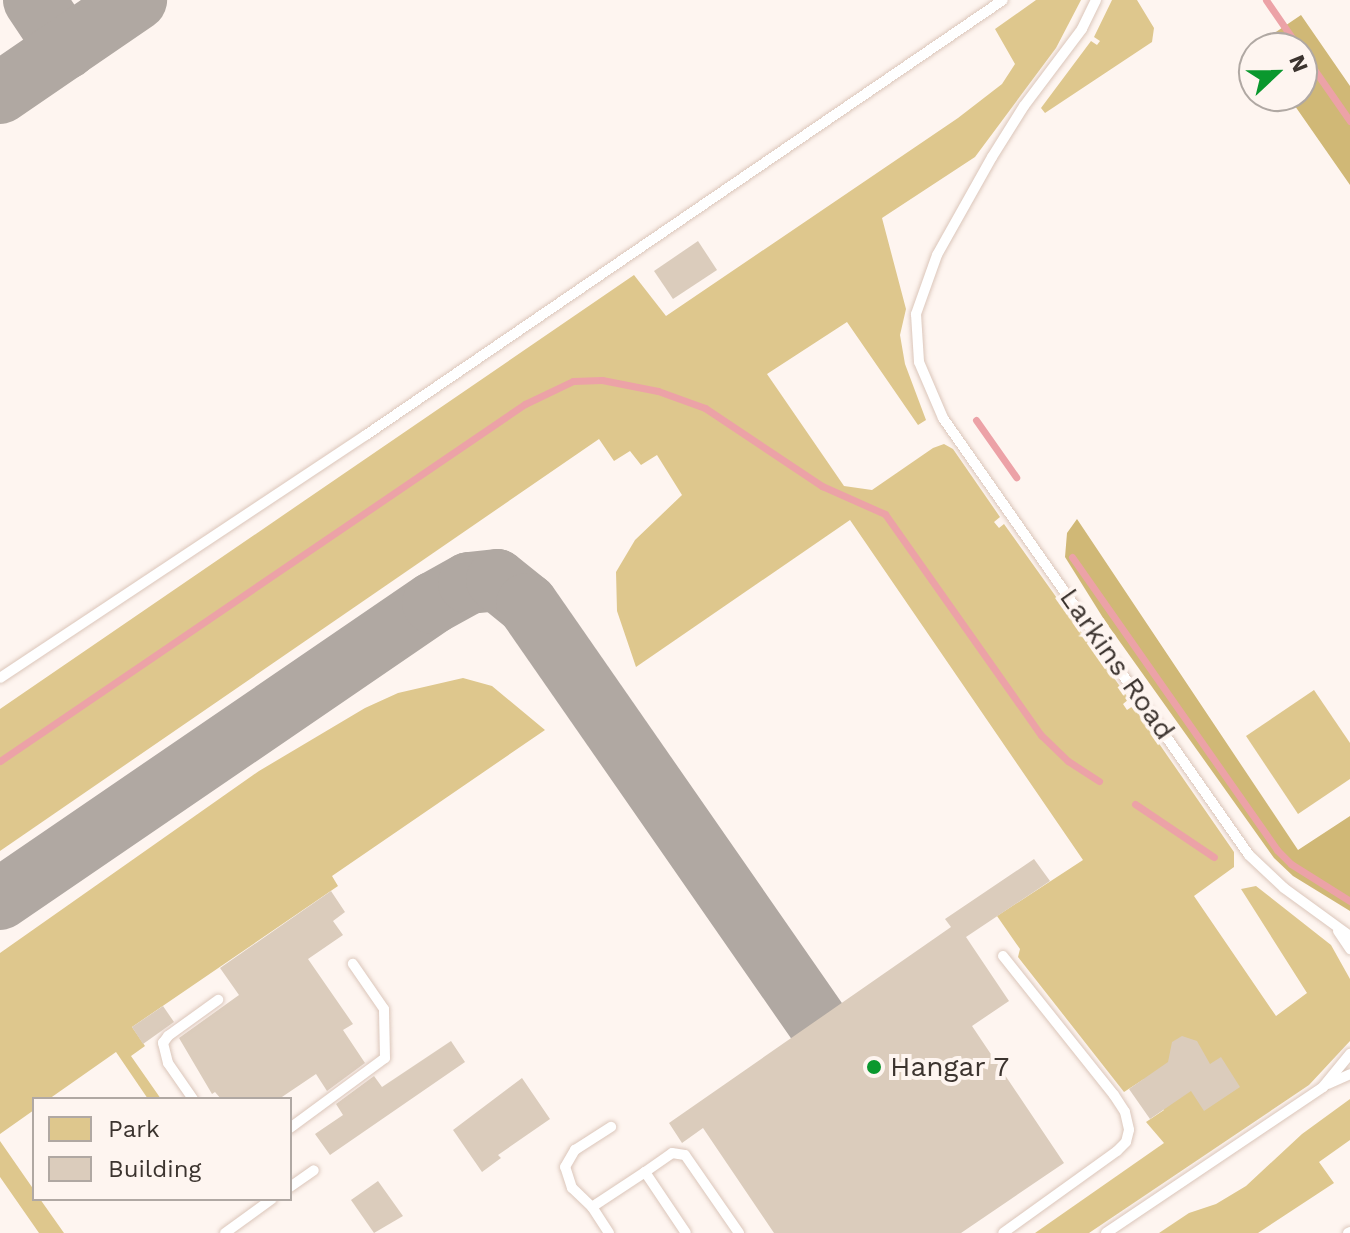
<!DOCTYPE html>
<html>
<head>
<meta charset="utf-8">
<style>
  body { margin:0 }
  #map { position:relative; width:1350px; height:1233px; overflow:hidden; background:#fef5f0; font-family:"Work Sans",sans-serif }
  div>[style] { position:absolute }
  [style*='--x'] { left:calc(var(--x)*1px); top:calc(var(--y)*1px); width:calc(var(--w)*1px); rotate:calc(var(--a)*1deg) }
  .green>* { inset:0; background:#dec78d }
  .forest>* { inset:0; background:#d0b876 }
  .stream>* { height:7px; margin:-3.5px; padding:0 3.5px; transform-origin:3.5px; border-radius:3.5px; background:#eca2a7 }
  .taxiway>* { height:62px; margin:-31px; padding:0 31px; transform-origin:31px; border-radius:31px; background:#b0a8a2 }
  .building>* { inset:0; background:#dbccbc }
  .roads { filter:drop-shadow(0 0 2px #dbc6ba) drop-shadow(0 0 2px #dbc6ba) }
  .service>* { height:10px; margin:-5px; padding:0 5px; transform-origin:5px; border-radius:5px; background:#fff }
  .dots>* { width:22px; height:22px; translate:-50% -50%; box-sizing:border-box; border:4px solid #fef5f0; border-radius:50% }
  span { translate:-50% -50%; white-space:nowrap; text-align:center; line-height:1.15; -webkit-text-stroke:8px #fef5f0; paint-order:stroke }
  .street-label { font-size:28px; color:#3c342f }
  .poi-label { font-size:28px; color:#3c342f }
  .left { translate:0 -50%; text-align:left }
  .legend { position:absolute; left:32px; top:1097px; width:260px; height:104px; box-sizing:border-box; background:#fef5f0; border:2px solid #b0a8a3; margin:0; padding:10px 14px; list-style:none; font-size:24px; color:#3c342f }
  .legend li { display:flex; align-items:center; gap:16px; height:40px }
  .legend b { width:40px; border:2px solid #b0a8a3 }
  .north { position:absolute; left:1238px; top:32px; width:80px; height:80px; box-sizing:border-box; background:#fef5f0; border:2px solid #b0a8a3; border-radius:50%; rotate:68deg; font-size:22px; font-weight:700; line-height:32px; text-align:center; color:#3c342f }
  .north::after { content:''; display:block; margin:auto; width:28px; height:36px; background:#0a982e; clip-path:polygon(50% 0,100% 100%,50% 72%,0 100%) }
</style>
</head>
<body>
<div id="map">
  <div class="green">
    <i style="clip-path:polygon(1036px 0,1081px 0,1056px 48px,975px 157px,882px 218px,906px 309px,900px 335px,905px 364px,926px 420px,918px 425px,847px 322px,767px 374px,844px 486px,872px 490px,933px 448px,944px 444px,953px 449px,1000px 517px,994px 522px,999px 528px,1004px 524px,1129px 699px,1123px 704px,1127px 710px,1133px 706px,1234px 852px,1234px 867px,1194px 896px,1276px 1016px,1307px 993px,1241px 889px,1256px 886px,1331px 945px,1350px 979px,1350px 1041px,1309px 1085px,1089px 1233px,1035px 1233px,1164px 1143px,1146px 1122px,1164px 1110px,1144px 1079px,1124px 1092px,1018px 957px,1020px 949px,997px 916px,1083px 860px,850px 520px,636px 667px,617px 611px,616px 572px,635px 540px,682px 495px,657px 455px,641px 465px,630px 451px,614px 461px,599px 439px,0 851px,0 709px,634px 275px,666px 316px,958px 118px,1002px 84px,1015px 64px,995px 29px)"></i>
    <i style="clip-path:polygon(1112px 0,1137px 0,1154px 28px,1152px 42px,1045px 113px,1041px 108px,1091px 41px,1097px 45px,1100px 41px,1094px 37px)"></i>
    <i style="clip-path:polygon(463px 678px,492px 686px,545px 730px,332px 876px,338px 886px,132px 1027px,145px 1046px,131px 1056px,161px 1099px,148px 1099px,116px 1052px,49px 1099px,34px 1099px,34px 1110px,0 1134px,0 953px,259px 771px,365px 708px,398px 693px)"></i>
    <i style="clip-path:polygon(1314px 690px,1350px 743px,1350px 779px,1298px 814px,1246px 736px)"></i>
    <i style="clip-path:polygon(1350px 1099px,1350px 1140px,1319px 1162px,1334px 1183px,1258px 1233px,1159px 1233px,1189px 1213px,1216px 1204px,1246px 1186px,1302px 1134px)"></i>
    <i style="clip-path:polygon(0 1141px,34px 1190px,34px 1199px,40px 1199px,64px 1233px,39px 1233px,0 1177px)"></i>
  </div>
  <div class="forest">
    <i style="clip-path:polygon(1301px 15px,1350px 86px,1350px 185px,1288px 96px,1302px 96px,1302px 48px,1254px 47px)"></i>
    <i style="clip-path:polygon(1077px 519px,1298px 850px,1350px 816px,1350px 911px,1293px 876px,1274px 858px,1105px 621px,1065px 557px,1067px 533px)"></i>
  </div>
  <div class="stream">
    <i style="--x:1266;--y:0;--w:58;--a:55.5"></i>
    <i style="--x:1302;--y:52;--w:84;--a:55.2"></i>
    <i style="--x:976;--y:420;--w:70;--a:54.9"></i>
    <i style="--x:1072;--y:557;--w:358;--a:55"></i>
    <i style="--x:1277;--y:850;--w:20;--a:45"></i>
    <i style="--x:1291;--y:864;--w:70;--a:32.1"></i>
    <i style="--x:0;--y:761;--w:635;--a:-34.22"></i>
    <i style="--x:525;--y:404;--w:53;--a:-25.6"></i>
    <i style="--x:573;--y:381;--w:29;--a:-2"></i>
    <i style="--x:602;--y:380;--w:57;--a:11.1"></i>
    <i style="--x:658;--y:391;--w:50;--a:19.9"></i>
    <i style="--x:705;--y:408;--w:141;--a:33.7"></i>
    <i style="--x:822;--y:486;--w:69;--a:24"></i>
    <i style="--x:885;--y:514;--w:271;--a:54.8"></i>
    <i style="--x:1041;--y:735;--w:37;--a:44"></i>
    <i style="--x:1068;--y:761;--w:37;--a:33"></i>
    <i style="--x:1135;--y:804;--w:95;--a:33.9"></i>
  </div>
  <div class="taxiway">
    <i style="--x:34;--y:0;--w:58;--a:56.3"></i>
    <i style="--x:0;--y:93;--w:165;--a:-34.4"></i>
    <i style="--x:0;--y:899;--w:525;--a:-34.36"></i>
    <i style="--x:433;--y:603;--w:41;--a:-29.1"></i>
    <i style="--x:469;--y:583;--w:28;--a:-6"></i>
    <i style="--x:497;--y:580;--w:38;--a:39"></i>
    <i style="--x:527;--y:604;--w:507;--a:55.21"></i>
  </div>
  <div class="building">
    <i style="clip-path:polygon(698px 241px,717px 270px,673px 299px,654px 271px)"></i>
    <i style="clip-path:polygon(1034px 859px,1050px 881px,966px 937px,1009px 1001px,972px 1026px,1064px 1163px,961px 1233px,774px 1233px,703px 1128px,682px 1143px,669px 1123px,951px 927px,945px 919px)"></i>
    <i style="clip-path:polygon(331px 891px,345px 912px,333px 921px,343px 935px,308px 959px,353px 1024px,343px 1030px,365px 1063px,327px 1091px,316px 1074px,279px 1099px,221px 1099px,215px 1092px,212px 1094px,179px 1038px,239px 995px,220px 968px)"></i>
    <i style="clip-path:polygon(163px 1006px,174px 1022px,143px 1044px,132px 1027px)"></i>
    <i style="clip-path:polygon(1182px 1036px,1197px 1041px,1210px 1064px,1221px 1057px,1240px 1087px,1204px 1111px,1191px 1091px,1150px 1119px,1129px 1089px,1168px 1062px,1172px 1042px)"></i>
    <i style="clip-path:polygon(451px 1041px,465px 1062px,330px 1155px,315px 1134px,343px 1115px,336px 1104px,374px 1076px,382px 1087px)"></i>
    <i style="clip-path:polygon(522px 1078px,550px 1119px,498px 1155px,501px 1158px,482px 1172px,453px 1130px)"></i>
    <i style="clip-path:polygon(378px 1181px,403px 1216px,374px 1233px,351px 1200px)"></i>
  </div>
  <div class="roads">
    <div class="service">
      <i style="--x:1096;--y:0;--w:32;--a:116"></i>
      <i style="--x:1082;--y:29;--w:96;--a:127"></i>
      <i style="--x:1024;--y:106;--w:60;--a:122.1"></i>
      <i style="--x:992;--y:157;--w:112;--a:119.3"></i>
      <i style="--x:937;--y:255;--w:63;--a:109.6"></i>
      <i style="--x:916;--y:314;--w:48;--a:86.4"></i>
      <i style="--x:919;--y:362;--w:61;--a:66.8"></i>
      <i style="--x:943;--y:418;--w:533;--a:55"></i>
      <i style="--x:1249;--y:855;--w:48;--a:43.3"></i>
      <i style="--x:1284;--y:888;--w:82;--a:36"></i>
      <i style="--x:0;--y:678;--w:439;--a:-33.6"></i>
      <i style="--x:366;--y:435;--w:771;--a:-34.33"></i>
      <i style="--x:1338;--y:931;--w:22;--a:56"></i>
      <i style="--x:1003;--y:956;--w:178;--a:51.4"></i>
      <i style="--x:1114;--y:1095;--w:20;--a:57"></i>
      <i style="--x:1125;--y:1112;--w:18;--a:77"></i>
      <i style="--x:1129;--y:1130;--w:12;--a:104"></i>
      <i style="--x:1126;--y:1142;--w:13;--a:135"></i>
      <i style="--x:1117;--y:1151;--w:140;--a:144.3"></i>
      <i style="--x:1328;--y:1084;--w:24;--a:-24"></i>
      <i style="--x:193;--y:1099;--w:44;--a:-124.8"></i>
      <i style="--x:168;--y:1063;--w:21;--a:-104"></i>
      <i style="--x:163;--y:1043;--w:9;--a:-54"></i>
      <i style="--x:168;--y:1036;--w:62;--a:-35.8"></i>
      <i style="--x:290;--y:1128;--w:118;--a:-36.4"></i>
      <i style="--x:385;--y:1058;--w:49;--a:-91.2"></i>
      <i style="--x:384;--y:1009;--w:55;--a:-124.6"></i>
      <i style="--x:645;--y:1172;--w:33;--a:-35"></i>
      <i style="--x:672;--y:1153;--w:13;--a:9"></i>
      <i style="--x:685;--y:1155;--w:95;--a:55.3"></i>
      <i style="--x:290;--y:1187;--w:29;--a:-35"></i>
      <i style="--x:592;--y:1207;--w:64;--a:-33.4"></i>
      <i style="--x:645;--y:1172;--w:73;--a:56.1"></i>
      <i style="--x:225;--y:1233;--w:58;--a:-35.9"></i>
      <i style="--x:609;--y:1233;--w:31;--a:-123"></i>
      <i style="--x:592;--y:1207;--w:28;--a:-136"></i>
      <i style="--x:572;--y:1188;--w:22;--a:-108"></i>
      <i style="--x:565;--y:1167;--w:20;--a:-60"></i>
      <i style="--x:575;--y:1150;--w:43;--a:-32.6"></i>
      <i style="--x:1106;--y:1233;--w:262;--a:-33.9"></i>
      <i style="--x:1323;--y:1087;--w:43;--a:-50.7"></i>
      <i style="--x:1348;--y:1233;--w:2;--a:-27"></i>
    </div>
  </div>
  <div class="dots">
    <i style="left:874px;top:1067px;background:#0a982e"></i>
  </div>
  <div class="street-label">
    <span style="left:1117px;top:664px;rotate:55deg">Larkins Road</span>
  </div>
  <div class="poi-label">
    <span class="left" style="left:890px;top:1067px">Hangar 7</span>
  </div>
  <ul class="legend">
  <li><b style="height:22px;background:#dec78d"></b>Park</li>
  <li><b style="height:22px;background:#dbccbc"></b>Building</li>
  </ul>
  <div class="north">N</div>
</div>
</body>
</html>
